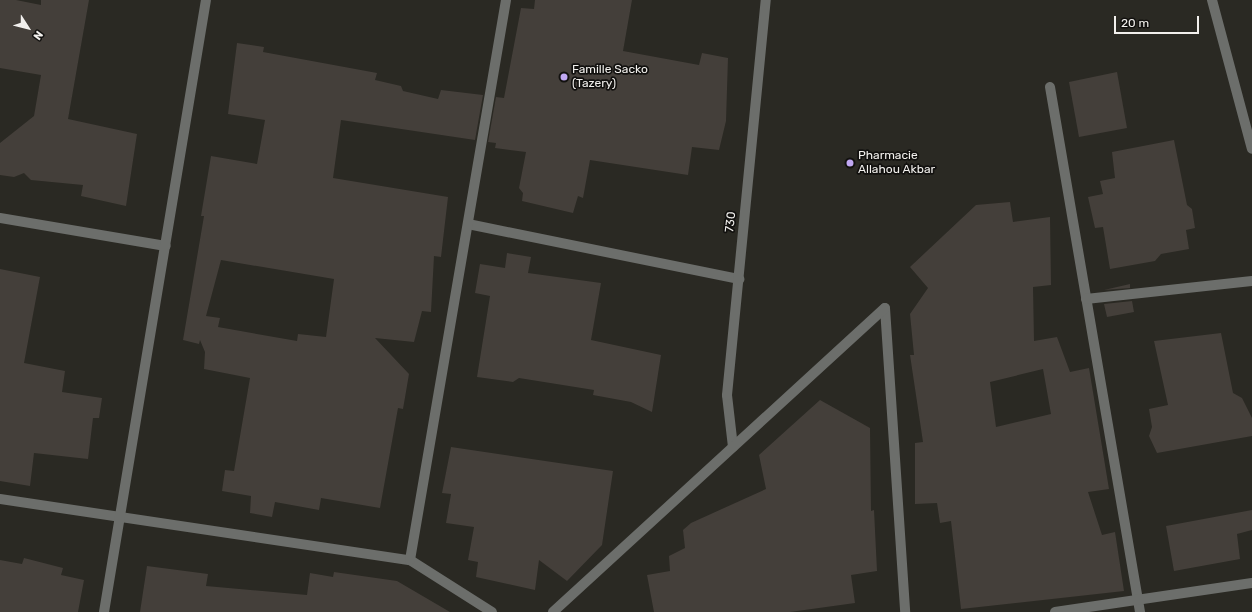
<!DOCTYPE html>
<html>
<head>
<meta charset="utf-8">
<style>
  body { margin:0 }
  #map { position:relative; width:1252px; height:612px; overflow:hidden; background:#2a2923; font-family:Rubik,sans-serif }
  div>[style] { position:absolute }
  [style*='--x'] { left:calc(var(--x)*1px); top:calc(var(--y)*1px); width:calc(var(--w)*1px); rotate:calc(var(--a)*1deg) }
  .building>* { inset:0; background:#443f3a }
  .street>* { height:10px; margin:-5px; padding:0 5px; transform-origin:5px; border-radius:5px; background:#6c6e6b }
  .dots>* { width:11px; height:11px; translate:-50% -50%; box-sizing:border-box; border:2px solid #12110f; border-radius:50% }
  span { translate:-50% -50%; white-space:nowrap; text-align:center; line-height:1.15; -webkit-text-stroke:3.5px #12110f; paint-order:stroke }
  .poi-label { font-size:12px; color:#f2f0ed }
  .left { translate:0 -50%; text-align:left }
  .street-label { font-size:12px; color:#f2f0ed }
  .north { position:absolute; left:8px; top:8px; width:40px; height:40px; -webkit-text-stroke:3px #12110f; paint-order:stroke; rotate:126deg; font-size:11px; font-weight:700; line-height:16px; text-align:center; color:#f2f0ed }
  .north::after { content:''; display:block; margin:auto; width:14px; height:18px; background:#f2f0ed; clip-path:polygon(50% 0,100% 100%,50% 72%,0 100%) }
  .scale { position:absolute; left:1114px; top:16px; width:85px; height:18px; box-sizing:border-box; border:2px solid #f2f0ed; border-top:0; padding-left:5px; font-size:12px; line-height:14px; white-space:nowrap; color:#f2f0ed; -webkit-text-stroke:3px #12110f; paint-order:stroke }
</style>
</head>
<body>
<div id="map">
  <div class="building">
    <i style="clip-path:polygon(0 0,16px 0,41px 5px,41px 0,89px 0,68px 119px,137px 134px,126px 206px,81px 196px,83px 185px,31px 180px,24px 173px,14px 177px,0 175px,0 143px,34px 116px,41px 75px,0 68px)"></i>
    <i style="clip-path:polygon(535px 0,632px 0,623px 51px,699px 65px,702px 53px,728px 58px,726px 121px,719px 150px,692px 147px,688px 175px,590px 160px,583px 198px,578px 196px,573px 213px,522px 201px,523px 193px,519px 188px,526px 152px,495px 148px,496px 143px,488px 142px,496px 97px,504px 98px,521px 8px,534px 9px)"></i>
    <i style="clip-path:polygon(evenodd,237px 43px,264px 47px,263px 52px,377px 73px,375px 80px,401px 86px,403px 91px,438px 99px,441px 90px,483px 95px,475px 140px,341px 120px,333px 178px,448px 197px,441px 257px,434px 256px,431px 312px,422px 311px,414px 342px,375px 338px,409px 374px,403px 409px,398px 408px,380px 508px,321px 498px,319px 510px,275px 502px,272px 517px,250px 513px,251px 496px,222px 491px,225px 470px,234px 471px,250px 378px,204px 369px,205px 352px,200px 340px,199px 344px,183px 340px,204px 216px,201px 216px,211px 156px,257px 164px,265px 120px,228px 114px,237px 43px,221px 260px,334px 279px,326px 337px,298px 334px,297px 341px,218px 327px,220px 318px,206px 316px,221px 260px)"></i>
    <i style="clip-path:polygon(1117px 72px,1127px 128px,1079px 137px,1069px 82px)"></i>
    <i style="clip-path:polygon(1174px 140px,1187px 205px,1192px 209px,1195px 228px,1186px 230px,1189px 249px,1161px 254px,1155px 261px,1110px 269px,1103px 227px,1095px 228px,1088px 197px,1103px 194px,1100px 181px,1115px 178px,1112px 152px)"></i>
    <i style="clip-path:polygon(evenodd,1010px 202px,1013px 222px,1050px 217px,1051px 285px,1033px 287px,1034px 341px,1057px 337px,1070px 372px,1089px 368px,1109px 489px,1088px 492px,1102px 535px,1115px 532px,1124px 591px,961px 609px,951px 521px,940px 523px,937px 503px,915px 504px,915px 443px,923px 442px,910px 355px,914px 355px,910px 314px,928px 288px,910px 267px,976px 205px,1010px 202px,1043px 369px,1051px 414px,996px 427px,990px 382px,1043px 369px)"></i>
    <i style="clip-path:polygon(507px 253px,531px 257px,528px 273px,601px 283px,591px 340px,661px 355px,652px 412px,631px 402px,593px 395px,594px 390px,519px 378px,513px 382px,477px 377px,490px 296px,475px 293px,480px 264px,505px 268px)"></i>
    <i style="clip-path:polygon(0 269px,40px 277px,24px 363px,65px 371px,62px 392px,102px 398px,99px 418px,93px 418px,88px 459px,34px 453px,30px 486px,0 481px)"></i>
    <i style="clip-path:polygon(1130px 284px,1130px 288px,1104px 290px)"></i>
    <i style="clip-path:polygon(1132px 301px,1134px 312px,1107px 317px,1104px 304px)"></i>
    <i style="clip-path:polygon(1221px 333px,1233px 393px,1242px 398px,1252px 418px,1252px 436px,1157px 453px,1149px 436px,1152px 427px,1149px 409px,1168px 405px,1154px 341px)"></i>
    <i style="clip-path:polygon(820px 400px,870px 428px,871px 511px,874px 510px,877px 571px,851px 575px,855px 603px,790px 612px,654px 612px,647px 575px,670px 571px,669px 556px,685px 548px,683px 530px,691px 523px,766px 489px,759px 455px)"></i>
    <i style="clip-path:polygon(451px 447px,613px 471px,602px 545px,567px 581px,539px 560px,535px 590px,476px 577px,478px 562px,468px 560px,474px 527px,446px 523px,451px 494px,442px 493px)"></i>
    <i style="clip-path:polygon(1252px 510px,1252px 530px,1237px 534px,1240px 559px,1174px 571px,1166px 526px)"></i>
    <i style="clip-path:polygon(24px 558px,63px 568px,61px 575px,84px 580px,78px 612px,0 612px,0 560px,22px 564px)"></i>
    <i style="clip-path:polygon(147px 566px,208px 574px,206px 586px,307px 595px,310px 573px,333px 577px,334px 572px,397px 581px,450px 612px,140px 612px)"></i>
  </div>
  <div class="street">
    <i style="--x:1212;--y:0;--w:154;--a:75"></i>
    <i style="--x:1050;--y:87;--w:533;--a:80.27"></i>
    <i style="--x:0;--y:218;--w:168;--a:9.6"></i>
    <i style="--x:468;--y:224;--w:277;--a:11.5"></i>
    <i style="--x:1086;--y:299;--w:167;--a:-6.2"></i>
    <i style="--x:885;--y:308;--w:305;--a:86.2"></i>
    <i style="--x:733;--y:447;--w:52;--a:-96.6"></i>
    <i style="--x:727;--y:395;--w:397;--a:-84.4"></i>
    <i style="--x:0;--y:499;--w:415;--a:8.5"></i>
    <i style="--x:410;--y:560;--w:97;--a:32.4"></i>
    <i style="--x:410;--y:560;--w:568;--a:-80.27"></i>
    <i style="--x:104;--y:612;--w:620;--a:-80.54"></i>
    <i style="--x:553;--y:612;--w:450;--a:-42.5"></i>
    <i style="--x:1055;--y:612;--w:199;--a:-8.4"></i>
  </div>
  <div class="dots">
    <i style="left:564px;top:77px;background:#c1a8f3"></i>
    <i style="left:850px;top:163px;background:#c1a8f3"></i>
  </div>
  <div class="poi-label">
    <span class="left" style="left:572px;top:77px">Famille Sacko<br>(Tazery)</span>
    <span class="left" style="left:858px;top:163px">Pharmacie<br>Allahou Akbar</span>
  </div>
  <div class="street-label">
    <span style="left:731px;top:222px;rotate:-84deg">730</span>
  </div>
  <div class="north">N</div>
  <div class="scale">20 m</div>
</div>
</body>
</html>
